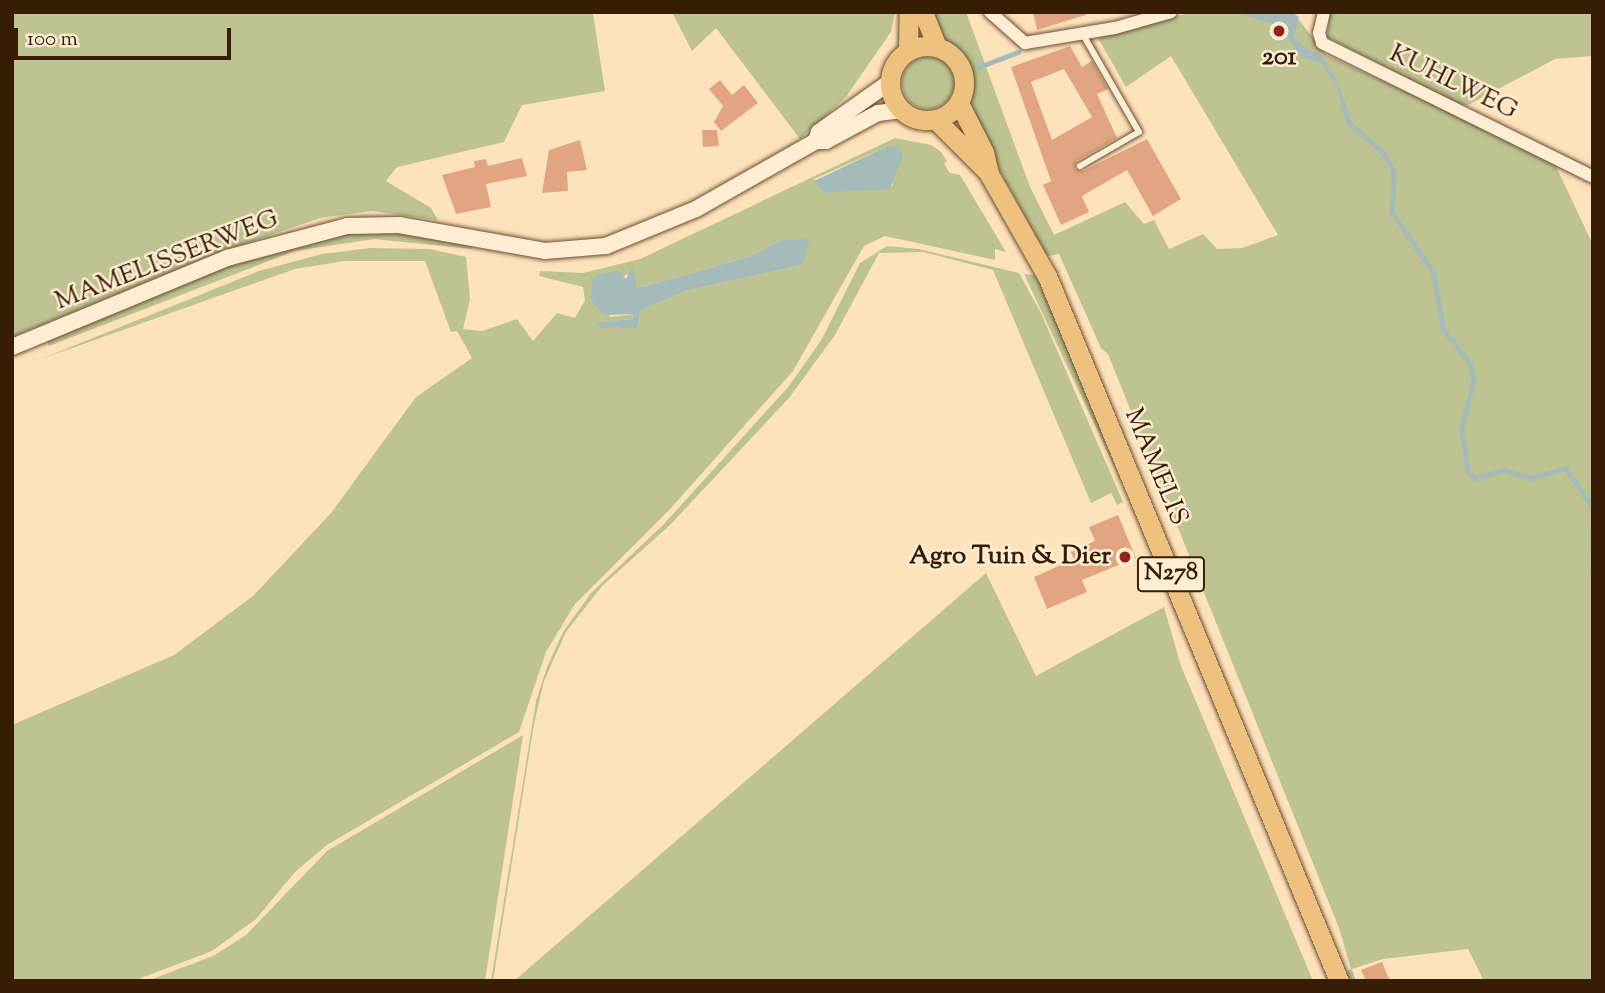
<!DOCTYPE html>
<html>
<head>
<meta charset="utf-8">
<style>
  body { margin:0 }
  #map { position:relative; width:1605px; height:993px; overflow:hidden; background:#fee2bb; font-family:"Sorts Mill Goudy",serif }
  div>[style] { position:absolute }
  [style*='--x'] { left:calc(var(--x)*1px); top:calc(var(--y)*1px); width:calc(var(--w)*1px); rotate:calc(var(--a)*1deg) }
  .green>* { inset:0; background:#bdc492 }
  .round { border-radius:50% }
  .water>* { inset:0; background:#a4bbba }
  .stream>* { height:4.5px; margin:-2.25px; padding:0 2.25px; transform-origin:2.25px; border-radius:2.25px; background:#a4bbba }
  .building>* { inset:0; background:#e1a581 }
  .roads { filter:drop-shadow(0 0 2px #694e32) drop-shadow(0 0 2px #694e32) }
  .service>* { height:6px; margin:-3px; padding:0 3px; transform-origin:3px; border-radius:3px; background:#feecd3 }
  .minor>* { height:12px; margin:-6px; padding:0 6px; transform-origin:6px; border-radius:6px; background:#feecd3 }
  .tertiary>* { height:16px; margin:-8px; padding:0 8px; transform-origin:8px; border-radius:8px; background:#feecd3 }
  .primary>* { height:19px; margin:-9.5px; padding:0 9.5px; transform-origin:9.5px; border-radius:9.5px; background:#efc17e }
  .primary>.ring { margin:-9.5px; padding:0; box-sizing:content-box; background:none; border:19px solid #efc17e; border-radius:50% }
  .dots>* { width:19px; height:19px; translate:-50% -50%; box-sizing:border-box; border:4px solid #feecd3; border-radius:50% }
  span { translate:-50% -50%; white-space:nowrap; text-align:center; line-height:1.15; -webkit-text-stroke:5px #feecd3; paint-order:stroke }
  .shield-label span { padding:2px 5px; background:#feecd3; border:2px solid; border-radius:5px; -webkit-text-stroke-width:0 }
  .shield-label { font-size:24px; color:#371d04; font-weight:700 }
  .poi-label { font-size:26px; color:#371d04; font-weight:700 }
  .right { translate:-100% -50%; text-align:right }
  .street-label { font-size:26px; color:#371d04 }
  .frame { position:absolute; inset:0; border:14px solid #371d04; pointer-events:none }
  .scale { position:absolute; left:14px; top:28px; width:217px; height:32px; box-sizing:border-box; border:4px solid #371d04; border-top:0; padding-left:9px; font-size:21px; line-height:24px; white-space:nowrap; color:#371d04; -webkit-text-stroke:5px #feecd3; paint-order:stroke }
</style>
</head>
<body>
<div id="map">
  <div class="green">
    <i style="clip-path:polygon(12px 12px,601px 12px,593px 14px,605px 91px,522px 105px,504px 142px,397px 167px,386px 181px,431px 208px,438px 220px,372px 211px,320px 218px,210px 256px,12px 337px)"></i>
    <i style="clip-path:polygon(672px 12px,895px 12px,891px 32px,845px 98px,800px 139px,716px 28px,692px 51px)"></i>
    <i style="clip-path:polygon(928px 12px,966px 12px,1030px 187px,1054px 235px,1125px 202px,1144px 224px,1154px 220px,1169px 249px,1203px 234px,1217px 249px,1242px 248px,1278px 235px,1171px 56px,1126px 87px,1098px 38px,1192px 12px,1293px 12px,1326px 55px,1553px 160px,1593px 245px,1593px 981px,1484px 981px,1468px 949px,1383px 959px,1352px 969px,1356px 981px,1324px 981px,1351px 969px,1339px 928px,1108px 354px,1101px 348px,1059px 254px,1047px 256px,971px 118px,970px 74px,964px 59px,935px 31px)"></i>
    <i style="clip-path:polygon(1330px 12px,1593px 12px,1593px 56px,1555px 59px,1468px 105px,1458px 104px,1327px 37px)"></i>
    <i class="round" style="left:902px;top:57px;width:52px;height:52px"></i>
    <i style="clip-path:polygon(evenodd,895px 138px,931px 145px,941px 152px,947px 161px,944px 164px,950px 173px,960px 175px,1006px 252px,995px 249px,995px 260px,885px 236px,864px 246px,793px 371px,671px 508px,575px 604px,546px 652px,519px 732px,327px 845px,295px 872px,256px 919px,212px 951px,133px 981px,12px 981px,12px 725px,174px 655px,253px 596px,331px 513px,416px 397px,472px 358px,457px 331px,451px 332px,425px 261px,345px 261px,295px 269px,41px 359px,259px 271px,322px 254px,370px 248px,429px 249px,466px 257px,470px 299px,463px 329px,482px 331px,517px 319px,533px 341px,557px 313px,575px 318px,585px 300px,583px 287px,539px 276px,540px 271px,583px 273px,640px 259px,895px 138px,886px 147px,893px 185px,890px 188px,825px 193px,814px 179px,886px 147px,895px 138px,779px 241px,804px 242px,802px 265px,689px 290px,641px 310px,637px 328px,602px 328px,599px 322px,632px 319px,634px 314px,610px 317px,599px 274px,617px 270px,622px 278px,627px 274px,637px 287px,642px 287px,751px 256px,779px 241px)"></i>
    <i style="clip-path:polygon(399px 232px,473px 244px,472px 249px,374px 239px,295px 251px,49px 346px,47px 341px,239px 262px,347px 234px)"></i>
    <i style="clip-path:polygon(887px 246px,919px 249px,1019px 273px,1040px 311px,1123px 502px,1117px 505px,1111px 493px,1091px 503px,993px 270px,923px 252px,879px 253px,835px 335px,789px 398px,669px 526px,603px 585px,566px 632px,544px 681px,534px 724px,493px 981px,491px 981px,536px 701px,547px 667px,563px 632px,591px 593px,664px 524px,789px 386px,822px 339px,860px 263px)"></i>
    <i style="clip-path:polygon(1024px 274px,1034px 275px,1044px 290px,1121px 481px)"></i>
    <i style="clip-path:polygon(986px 573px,1036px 676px,1164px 607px,1181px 666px,1313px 981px,514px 981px)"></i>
    <i style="clip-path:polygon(523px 735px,485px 981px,147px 981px,213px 956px,246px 935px,327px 851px)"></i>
  </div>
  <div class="water">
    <i style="clip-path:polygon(1234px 12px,1291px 12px,1299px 17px,1294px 37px,1308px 50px,1319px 53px,1334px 74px,1347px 106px,1342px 109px,1337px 88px,1321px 62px,1302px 57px,1279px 26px)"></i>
    <i style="clip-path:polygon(898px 146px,903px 156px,890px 189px,825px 193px,814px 181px,886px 147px)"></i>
    <i style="clip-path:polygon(806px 239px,810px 241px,802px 265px,689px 290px,641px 310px,637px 328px,601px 328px,598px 322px,632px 319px,634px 314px,604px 315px,591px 300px,592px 280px,599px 274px,617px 270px,626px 279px,632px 267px,637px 287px,642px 287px,751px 256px,779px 241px)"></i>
  </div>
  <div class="stream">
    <i style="--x:979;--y:67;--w:42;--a:-21"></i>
    <i style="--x:1343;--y:103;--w:22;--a:72"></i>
    <i style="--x:1350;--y:124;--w:42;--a:40.2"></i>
    <i style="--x:1382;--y:151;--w:23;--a:59"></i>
    <i style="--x:1394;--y:171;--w:41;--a:92.8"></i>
    <i style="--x:1392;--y:212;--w:74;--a:55.5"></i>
    <i style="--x:1434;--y:273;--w:56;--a:80.7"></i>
    <i style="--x:1443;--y:328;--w:45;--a:53.1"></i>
    <i style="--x:1470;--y:364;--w:17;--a:77"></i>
    <i style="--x:1474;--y:381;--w:48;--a:104.6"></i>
    <i style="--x:1462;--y:427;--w:45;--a:82.4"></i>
    <i style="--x:1468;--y:472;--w:10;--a:37"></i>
    <i style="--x:1476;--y:478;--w:29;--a:-16"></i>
    <i style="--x:1504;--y:470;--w:28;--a:17"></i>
    <i style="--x:1531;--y:478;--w:36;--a:-16"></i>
    <i style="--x:1566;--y:468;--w:48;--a:56"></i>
    <i style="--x:1593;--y:534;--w:13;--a:90"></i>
    <i style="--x:1593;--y:572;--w:3;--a:90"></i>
  </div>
  <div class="building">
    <i style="clip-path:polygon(1033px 12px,1086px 12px,1086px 15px,1037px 30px)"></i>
    <i style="clip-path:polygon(evenodd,1070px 46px,1082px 67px,1092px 61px,1108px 89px,1097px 94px,1117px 138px,1077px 161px,1075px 169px,1083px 171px,1147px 139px,1181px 199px,1153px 216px,1127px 170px,1082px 196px,1089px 212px,1061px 225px,1043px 185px,1051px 181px,1011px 67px,1070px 46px,1064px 69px,1092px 117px,1052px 140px,1031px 82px,1064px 69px)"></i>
    <i style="clip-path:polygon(720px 80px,732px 95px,744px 85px,758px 103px,721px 131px,714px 122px,723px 106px,709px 89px)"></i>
    <i style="clip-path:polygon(702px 130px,717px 130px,719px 146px,703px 147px)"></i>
    <i style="clip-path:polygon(580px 140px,587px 170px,567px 172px,568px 191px,542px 193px,549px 150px)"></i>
    <i style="clip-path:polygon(522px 158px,527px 176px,486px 184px,491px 207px,456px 214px,442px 175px,475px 167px,474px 161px,486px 159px,488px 166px)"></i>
    <i style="clip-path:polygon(1118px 515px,1136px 558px,1082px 580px,1087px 592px,1047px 609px,1034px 577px,1074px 559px,1071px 552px,1095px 541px,1089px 527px)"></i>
    <i style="clip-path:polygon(1382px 962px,1390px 981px,1366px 981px,1361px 970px)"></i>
  </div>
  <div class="roads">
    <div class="service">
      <i style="--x:1080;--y:166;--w:68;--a:-30"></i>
      <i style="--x:1139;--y:132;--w:114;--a:-119.9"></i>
    </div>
    <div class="minor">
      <i style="--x:990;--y:12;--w:47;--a:41.5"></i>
      <i style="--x:1025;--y:43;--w:91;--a:-9.5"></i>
      <i style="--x:1115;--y:28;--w:58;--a:-15.9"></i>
      <i style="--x:1324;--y:12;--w:22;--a:103"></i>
      <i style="--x:1319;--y:33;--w:10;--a:73"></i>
      <i style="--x:1322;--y:43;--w:302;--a:26.3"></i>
    </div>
    <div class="tertiary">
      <i style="--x:816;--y:141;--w:9;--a:-72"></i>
      <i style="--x:819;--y:132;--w:87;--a:-35.2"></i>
      <i style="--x:12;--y:347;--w:233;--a:-22.5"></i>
      <i style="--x:227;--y:258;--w:124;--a:-14.9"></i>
      <i style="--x:347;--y:226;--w:52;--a:-1.1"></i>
      <i style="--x:399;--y:225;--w:148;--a:10.1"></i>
      <i style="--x:545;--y:251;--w:61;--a:-4.7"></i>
      <i style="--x:606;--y:246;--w:97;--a:-22.3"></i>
      <i style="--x:696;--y:209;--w:138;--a:-29.5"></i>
      <i style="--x:816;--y:141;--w:10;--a:0"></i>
      <i style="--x:826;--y:141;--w:59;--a:-28.3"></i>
      <i style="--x:878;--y:113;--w:24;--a:-7"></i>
    </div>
    <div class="primary">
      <i style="--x:923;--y:12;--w:38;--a:68"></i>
      <i class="ring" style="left:890px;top:46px;width:55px;height:55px"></i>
      <i style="--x:908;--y:51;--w:39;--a:-89"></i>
      <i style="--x:959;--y:103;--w:55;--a:63"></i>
      <i style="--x:984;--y:152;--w:23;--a:77"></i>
      <i style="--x:989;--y:174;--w:117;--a:60.4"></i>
      <i style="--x:1047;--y:276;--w:763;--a:67.5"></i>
      <i style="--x:935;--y:119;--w:72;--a:45"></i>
    </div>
  </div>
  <div class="dots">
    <i style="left:1279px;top:31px;background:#8f2418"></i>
    <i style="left:1125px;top:557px;background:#8f2418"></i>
  </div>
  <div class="shield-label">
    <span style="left:1171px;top:574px">N278</span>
  </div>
  <div class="poi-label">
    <span style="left:1279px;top:58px">201</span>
    <span class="right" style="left:1111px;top:557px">Agro Tuin &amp; Dier</span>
  </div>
  <div class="street-label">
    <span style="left:1453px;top:83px;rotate:26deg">KUHLWEG</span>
    <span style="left:167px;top:261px;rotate:-21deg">MAMELISSERWEG</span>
    <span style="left:1155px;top:467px;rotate:67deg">MAMELIS</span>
  </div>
  <div class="frame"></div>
  <div class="scale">100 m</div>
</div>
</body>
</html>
